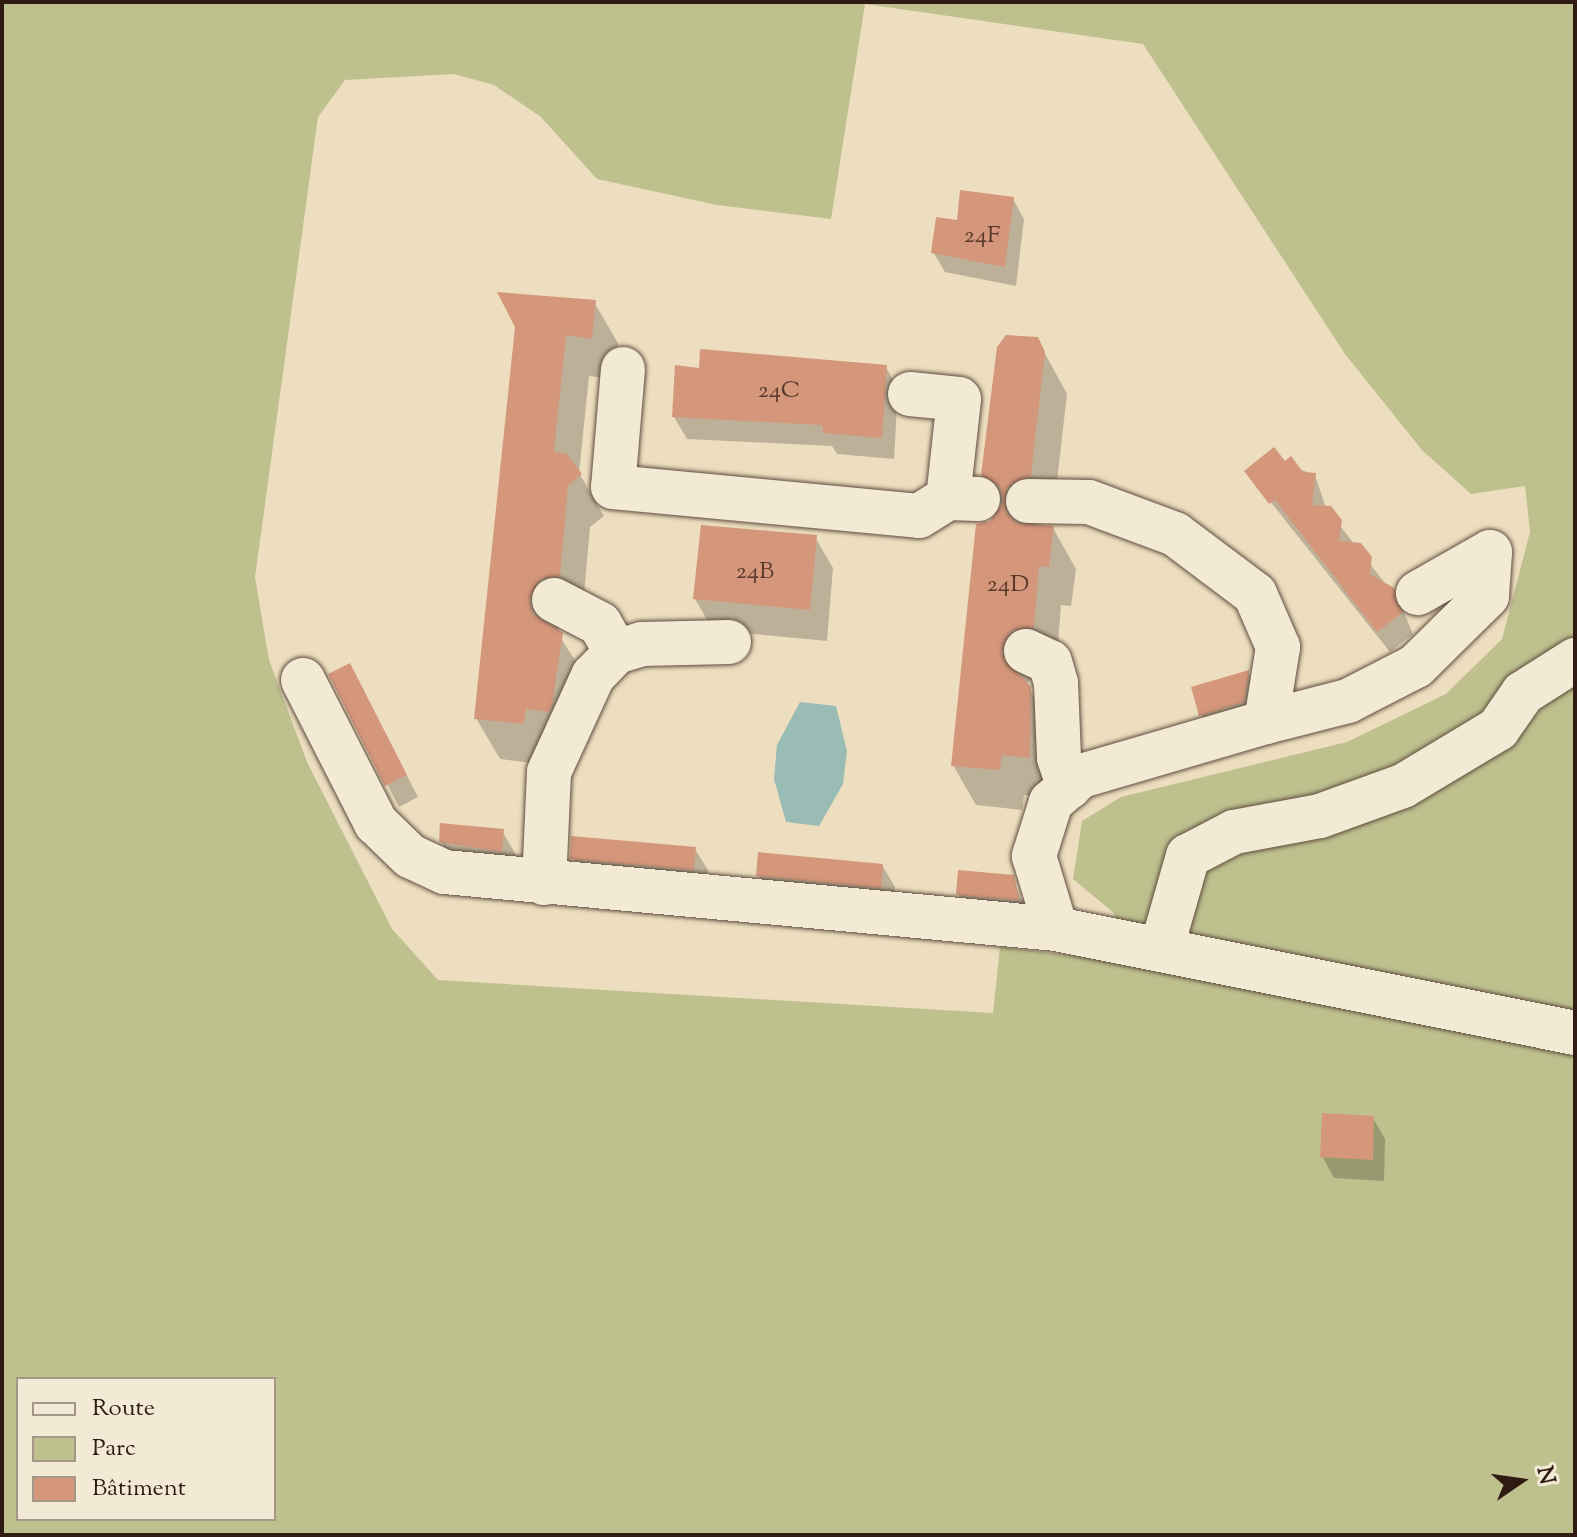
<!DOCTYPE html>
<html>
<head>
<meta charset="utf-8">
<style>
  body { margin:0 }
  #map { position:relative; width:1577px; height:1537px; overflow:hidden; background:#ecdebf; font-family:"Sorts Mill Goudy",serif }
  div>[style] { position:absolute }
  [style*='--x'] { left:calc(var(--x)*1px); top:calc(var(--y)*1px); width:calc(var(--w)*1px); rotate:calc(var(--a)*1deg) }
  .green>* { inset:0; background:#bec08e }
  .water>* { inset:0; background:#99bcb5 }
  .shadow>* { inset:0; background:#0003 }
  .building>* { inset:0; background:#d5977c }
  .roads { filter:drop-shadow(0 0 2px #5f4c3e) drop-shadow(0 0 2px #5f4c3e) }
  .minor>* { height:44px; margin:-22px; padding:0 22px; transform-origin:22px; border-radius:22px; background:#f3ead5 }
  span { translate:-50% -50%; white-space:nowrap; text-align:center; line-height:1.15; -webkit-text-stroke:6px #f3ead5; paint-order:stroke }
  .number-label { font-size:24px; color:#593a2d }
  .number-label span { -webkit-text-stroke-width:0 }
  .frame { position:absolute; inset:0; border:4px solid #301b13; pointer-events:none }
  .legend { position:absolute; left:16px; top:1377px; width:260px; height:144px; box-sizing:border-box; background:#f3ead5; border:2px solid #a59787; margin:0; padding:10px 14px; list-style:none; font-size:24px; color:#301b13 }
  .legend li { display:flex; align-items:center; gap:16px; height:40px }
  .legend b { width:40px; border:2px solid #a59787 }
  .north { position:absolute; left:1481px; top:1441px; width:80px; height:80px; -webkit-text-stroke:6px #f3ead5; paint-order:stroke; rotate:77deg; font-size:22px; font-weight:700; line-height:32px; text-align:center; color:#301b13 }
  .north::after { content:''; display:block; margin:auto; width:28px; height:36px; background:#301b13; clip-path:polygon(50% 0,100% 100%,50% 72%,0 100%) }
</style>
</head>
<body>
<div id="map">
  <div class="green">
    <i style="clip-path:polygon(evenodd,2px 2px,1575px 2px,1575px 1535px,2px 1535px,2px 2px,865px 4px,1143px 44px,1345px 354px,1422px 450px,1471px 494px,1525px 486px,1530px 532px,1502px 639px,1446px 694px,1347px 742px,1121px 797px,1082px 821px,1073px 879px,1114px 913px,1118px 961px,1000px 947px,993px 1013px,438px 980px,392px 929px,307px 762px,269px 660px,255px 577px,318px 117px,345px 80px,454px 74px,494px 85px,541px 117px,597px 179px,717px 205px,831px 219px,865px 4px,2px 2px,18px 1379px,274px 1379px,274px 1519px,18px 1519px,18px 1379px)"></i>
  </div>
  <div class="water">
    <i style="clip-path:polygon(800px 702px,836px 706px,847px 751px,843px 784px,819px 826px,786px 822px,774px 779px,777px 745px)"></i>
  </div>
  <div class="shadow">
    <i style="clip-path:polygon(1013px 199px,1024px 219px,1016px 286px,945px 272px,933px 252px,959px 222px)"></i>
    <i style="clip-path:polygon(594px 302px,618px 343px,614px 379px,589px 376px,579px 473px,604px 516px,590px 527px,582px 617px,563px 620px,557px 632px,585px 676px,547px 765px,500px 759px,476px 718px,517px 326px)"></i>
    <i style="clip-path:polygon(1037px 339px,1067px 394px,1053px 516px,1034px 526px,1053px 528px,1076px 569px,1071px 606px,1061px 605px,1056px 668px,1034px 671px,1027px 685px,1053px 729px,1052px 797px,1024px 795px,1022px 810px,976px 805px,953px 765px,992px 522px,1002px 506px,983px 474px)"></i>
    <i style="clip-path:polygon(886px 367px,898px 389px,894px 459px,837px 454px,832px 446px,687px 439px,674px 417px,701px 370px)"></i>
    <i style="clip-path:polygon(1285px 464px,1315px 475px,1326px 508px,1399px 601px,1413px 634px,1390px 652px,1246px 471px)"></i>
    <i style="clip-path:polygon(815px 537px,833px 568px,827px 641px,713px 630px,695px 599px)"></i>
    <i style="clip-path:polygon(1248px 672px,1260px 694px,1213px 736px,1201px 715px)"></i>
    <i style="clip-path:polygon(331px 675px,361px 687px,418px 797px,399px 807px)"></i>
    <i style="clip-path:polygon(502px 831px,515px 853px,513px 873px,453px 863px,441px 841px)"></i>
    <i style="clip-path:polygon(695px 849px,708px 870px,706px 891px,585px 880px,572px 858px)"></i>
    <i style="clip-path:polygon(882px 865px,895px 887px,893px 909px,771px 897px,758px 875px)"></i>
    <i style="clip-path:polygon(1012px 877px,1030px 921px,970px 916px,958px 894px)"></i>
    <i style="clip-path:polygon(1373px 1118px,1385px 1139px,1384px 1181px,1334px 1178px,1322px 1156px)"></i>
  </div>
  <div class="building">
    <i style="clip-path:polygon(960px 190px,1014px 197px,1005px 267px,931px 253px,936px 217px,957px 220px)"></i>
    <i style="clip-path:polygon(497px 292px,596px 300px,592px 339px,566px 335px,554px 452px,566px 453px,582px 474px,568px 486px,560px 576px,540px 579px,529px 600px,533px 614px,563px 633px,552px 705px,549px 712px,526px 709px,524px 724px,474px 719px,515px 327px)"></i>
    <i style="clip-path:polygon(1006px 335px,1038px 337px,1045px 352px,1031px 476px,1007px 488px,1006px 512px,1016px 523px,1054px 526px,1049px 567px,1039px 566px,1034px 628px,1011px 631px,1001px 653px,1031px 687px,1030px 758px,1002px 755px,1000px 770px,951px 766px,976px 524px,990px 521px,1003px 501px,1000px 487px,981px 475px,997px 347px)"></i>
    <i style="clip-path:polygon(700px 349px,887px 365px,882px 438px,823px 433px,822px 425px,672px 417px,675px 365px,699px 368px)"></i>
    <i style="clip-path:polygon(1274px 447px,1285px 461px,1291px 456px,1303px 472px,1316px 473px,1312px 505px,1331px 506px,1342px 520px,1339px 541px,1361px 543px,1372px 557px,1370px 574px,1394px 588px,1403px 612px,1377px 632px,1275px 500px,1269px 504px,1244px 471px)"></i>
    <i style="clip-path:polygon(701px 525px,817px 535px,810px 610px,693px 599px)"></i>
    <i style="clip-path:polygon(350px 663px,407px 775px,385px 786px,328px 674px)"></i>
    <i style="clip-path:polygon(1249px 670px,1244px 702px,1199px 716px,1191px 687px)"></i>
    <i style="clip-path:polygon(440px 823px,504px 829px,502px 852px,439px 842px)"></i>
    <i style="clip-path:polygon(571px 836px,696px 847px,694px 870px,570px 859px)"></i>
    <i style="clip-path:polygon(758px 852px,883px 864px,881px 888px,756px 876px)"></i>
    <i style="clip-path:polygon(958px 870px,1014px 875px,1019px 900px,956px 895px)"></i>
    <i style="clip-path:polygon(1322px 1113px,1374px 1116px,1373px 1160px,1320px 1157px)"></i>
  </div>
  <div class="roads">
    <div class="minor">
      <i style="--x:623;--y:369;--w:118;--a:94.8"></i>
      <i style="--x:613;--y:487;--w:307;--a:5.4"></i>
      <i style="--x:919;--y:516;--w:34;--a:-32"></i>
      <i style="--x:948;--y:498;--w:30;--a:2"></i>
      <i style="--x:910;--y:394;--w:49;--a:5.8"></i>
      <i style="--x:959;--y:399;--w:100;--a:96.3"></i>
      <i style="--x:1028;--y:501;--w:61;--a:0.9"></i>
      <i style="--x:1089;--y:502;--w:92;--a:20.4"></i>
      <i style="--x:1175;--y:534;--w:100;--a:36.9"></i>
      <i style="--x:1255;--y:594;--w:58;--a:66.5"></i>
      <i style="--x:1278;--y:647;--w:76;--a:99.1"></i>
      <i style="--x:1266;--y:722;--w:193;--a:163.7"></i>
      <i style="--x:1081;--y:776;--w:40;--a:139"></i>
      <i style="--x:1051;--y:802;--w:57;--a:107.5"></i>
      <i style="--x:1034;--y:856;--w:76;--a:73.2"></i>
      <i style="--x:554;--y:600;--w:52;--a:27.6"></i>
      <i style="--x:600;--y:624;--w:32;--a:60"></i>
      <i style="--x:1026;--y:651;--w:26;--a:25"></i>
      <i style="--x:1050;--y:662;--w:22;--a:74"></i>
      <i style="--x:1056;--y:683;--w:75;--a:87.7"></i>
      <i style="--x:1059;--y:758;--w:31;--a:71"></i>
      <i style="--x:303;--y:680;--w:161;--a:63"></i>
      <i style="--x:376;--y:823;--w:47;--a:44.1"></i>
      <i style="--x:410;--y:856;--w:38;--a:25"></i>
      <i style="--x:445;--y:872;--w:614;--a:5.33"></i>
      <i style="--x:1056;--y:929;--w:529;--a:11.33"></i>
      <i style="--x:1266;--y:722;--w:85;--a:-14.4"></i>
      <i style="--x:1348;--y:701;--w:76;--a:-27.2"></i>
      <i style="--x:1416;--y:666;--w:100;--a:-44.6"></i>
      <i style="--x:1487;--y:596;--w:44;--a:-86.1"></i>
      <i style="--x:1490;--y:552;--w:83;--a:150.3"></i>
      <i style="--x:544;--y:883;--w:111;--a:-87.4"></i>
      <i style="--x:549;--y:772;--w:106;--a:-65.4"></i>
      <i style="--x:593;--y:676;--w:33;--a:-46"></i>
      <i style="--x:616;--y:652;--w:27;--a:-17"></i>
      <i style="--x:642;--y:644;--w:87;--a:-1.3"></i>
      <i style="--x:1161;--y:950;--w:98;--a:-74"></i>
      <i style="--x:1188;--y:856;--w:52;--a:-27.6"></i>
      <i style="--x:1234;--y:832;--w:87;--a:-10.5"></i>
      <i style="--x:1320;--y:816;--w:88;--a:-19.9"></i>
      <i style="--x:1403;--y:786;--w:111;--a:-31"></i>
      <i style="--x:1498;--y:729;--w:44;--a:-55.2"></i>
      <i style="--x:1523;--y:693;--w:62;--a:-32.4"></i>
    </div>
  </div>
  <div class="number-label">
    <span style="left:982px;top:237px">24F</span>
    <span style="left:779px;top:392px">24C</span>
    <span style="left:755px;top:573px">24B</span>
    <span style="left:1008px;top:586px">24D</span>
  </div>
  <div class="frame"></div>
  <ul class="legend">
  <li><b style="height:10px;background:#f3ead5"></b>Route</li>
  <li><b style="height:22px;background:#bec08e"></b>Parc</li>
  <li><b style="height:22px;background:#d5977c"></b>Bâtiment</li>
  </ul>
  <div class="north">N</div>
</div>
</body>
</html>
